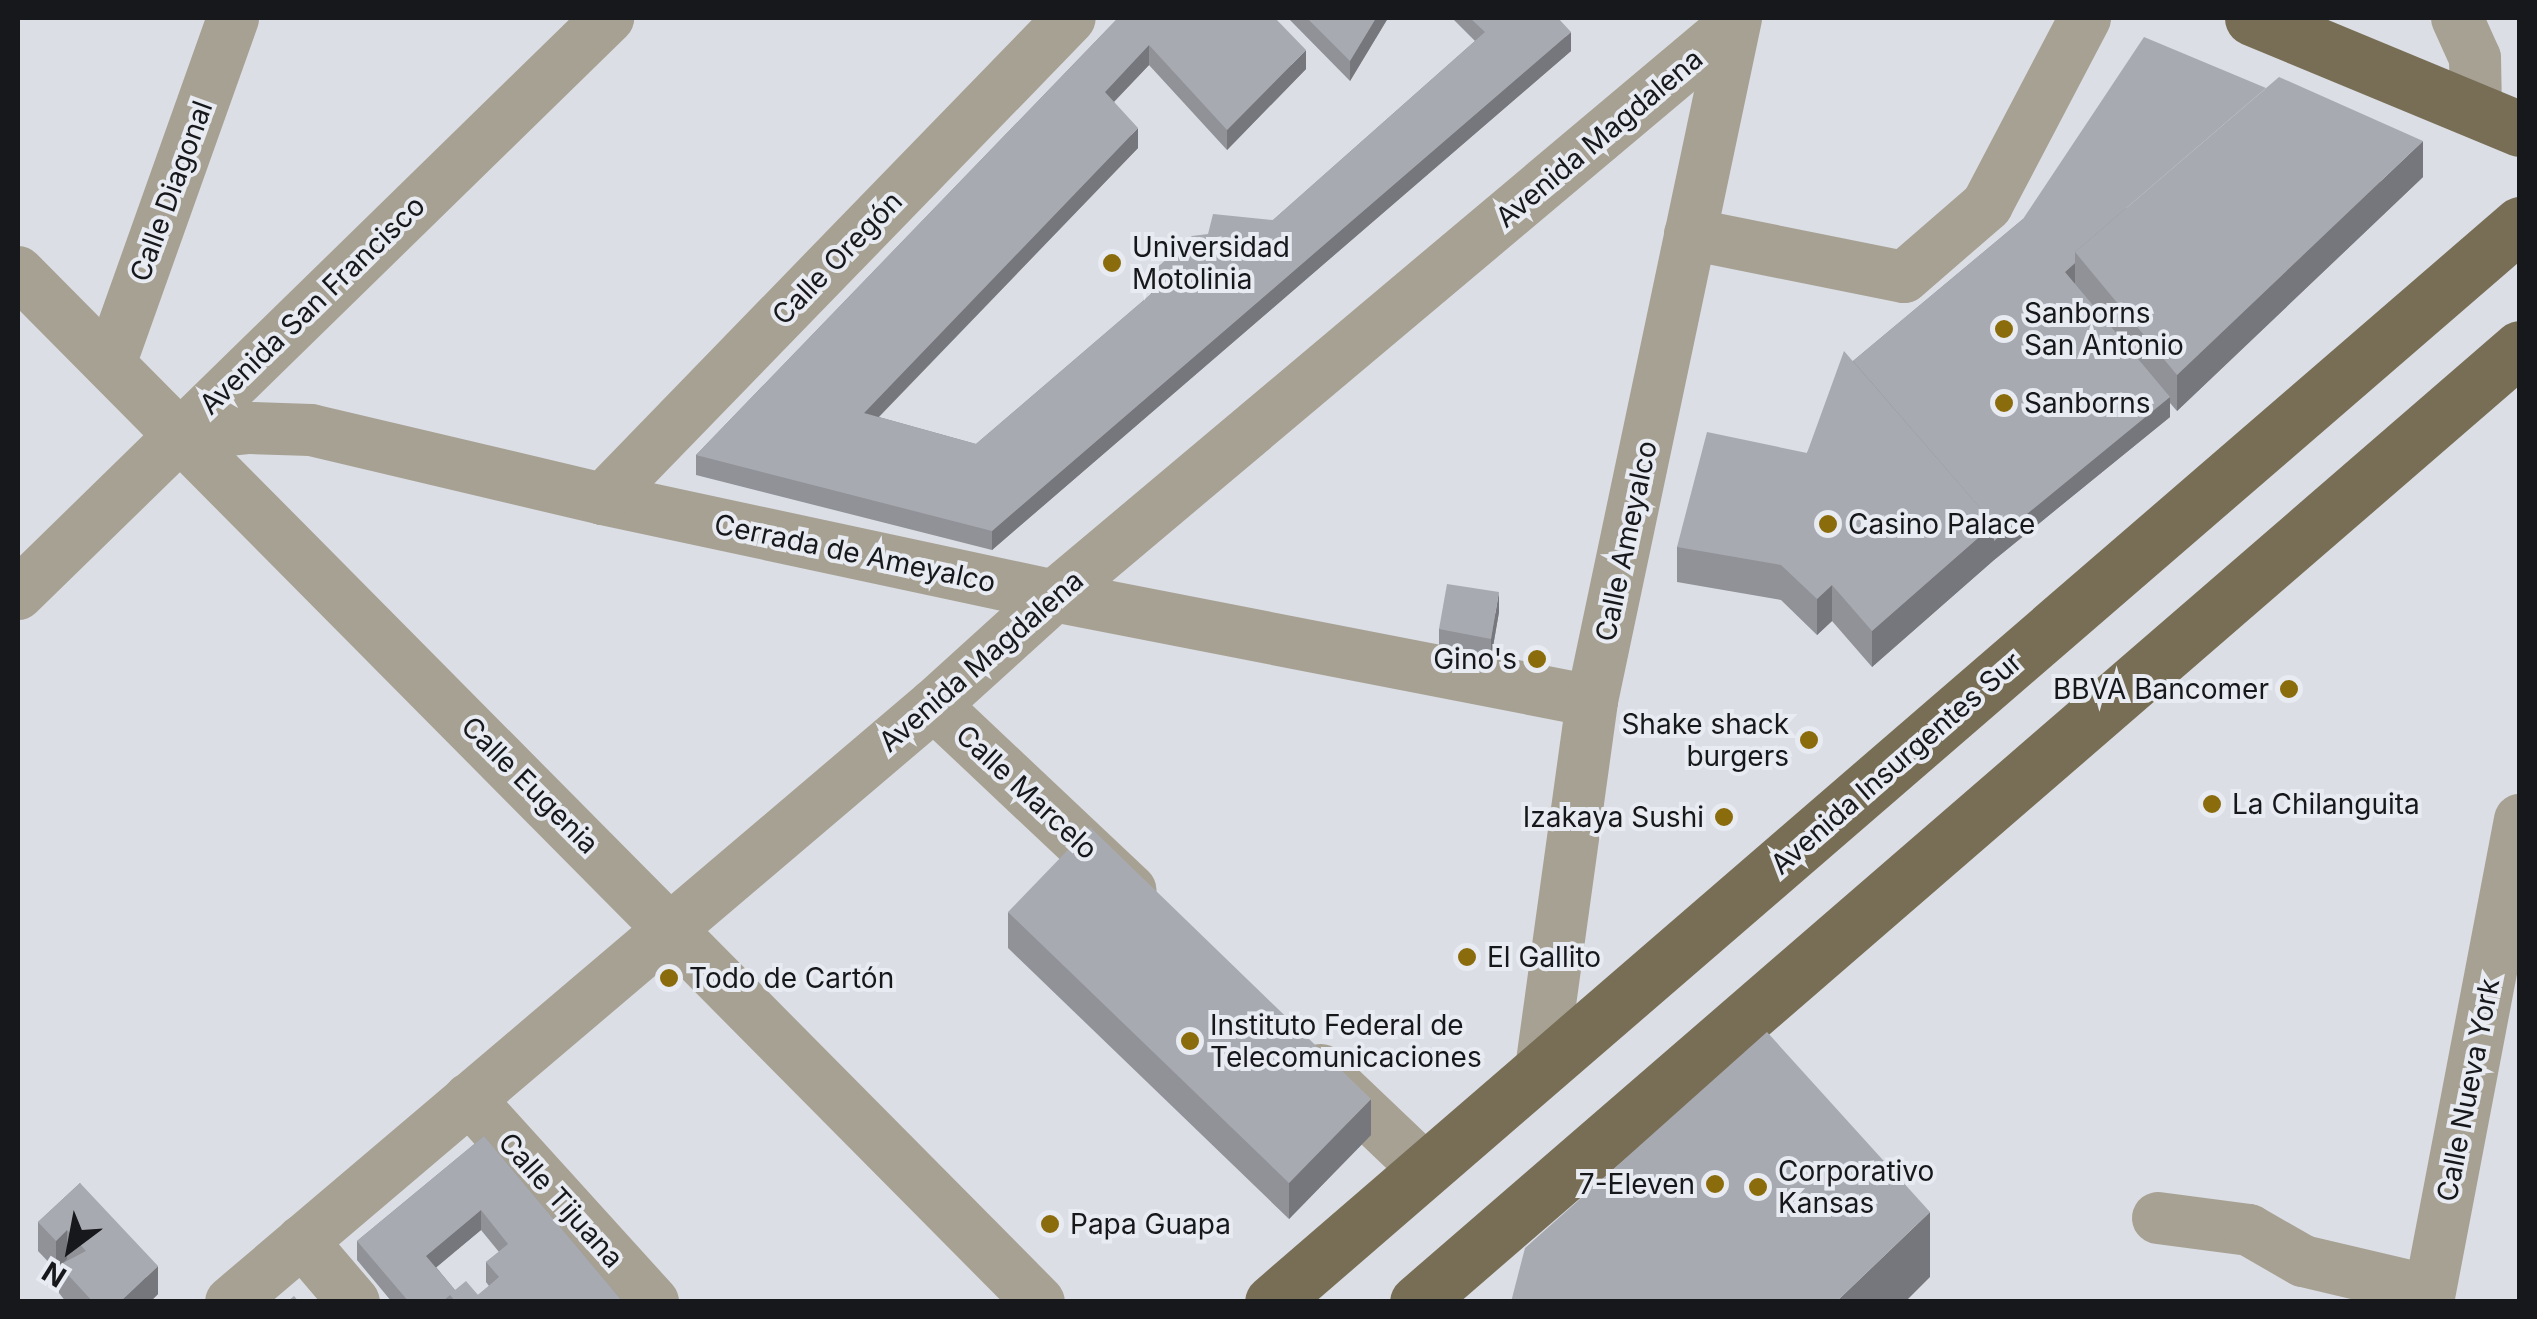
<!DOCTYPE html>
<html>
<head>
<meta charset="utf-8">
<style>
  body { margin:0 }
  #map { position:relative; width:2537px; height:1319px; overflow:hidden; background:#dbdee5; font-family:Inter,sans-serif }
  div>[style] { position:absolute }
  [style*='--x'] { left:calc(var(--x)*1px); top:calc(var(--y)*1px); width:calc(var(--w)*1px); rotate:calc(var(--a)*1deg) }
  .minor>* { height:52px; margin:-26px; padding:0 26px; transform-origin:26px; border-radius:26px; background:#a7a193 }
  .major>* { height:55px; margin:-27.5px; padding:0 27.5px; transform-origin:27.5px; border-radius:27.5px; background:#786e55 }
  .wall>* { inset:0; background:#909298 }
  .shaded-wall>* { inset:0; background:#76777c }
  .building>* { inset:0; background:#a8aab1 }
  .dots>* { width:28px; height:28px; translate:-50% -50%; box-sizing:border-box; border:5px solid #e8ebf2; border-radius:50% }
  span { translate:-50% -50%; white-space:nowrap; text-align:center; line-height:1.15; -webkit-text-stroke:8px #e8ebf2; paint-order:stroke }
  .street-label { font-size:28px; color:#17181b }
  .poi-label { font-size:28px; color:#17181b }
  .left { translate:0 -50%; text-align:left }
  .right { translate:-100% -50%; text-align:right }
  .frame { position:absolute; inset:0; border:20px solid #17181b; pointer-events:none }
  .north { position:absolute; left:20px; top:1199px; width:100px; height:100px; -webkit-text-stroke:8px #e8ebf2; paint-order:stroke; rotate:212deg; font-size:28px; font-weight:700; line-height:40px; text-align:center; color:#17181b }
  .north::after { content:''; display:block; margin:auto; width:35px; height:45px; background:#17181b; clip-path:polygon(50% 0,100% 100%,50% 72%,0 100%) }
</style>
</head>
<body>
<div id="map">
  <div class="minor">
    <i style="--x:2457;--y:18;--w:44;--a:65.8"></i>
    <i style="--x:2475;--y:58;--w:53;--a:88.9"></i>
    <i style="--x:1690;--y:234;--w:218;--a:11.4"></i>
    <i style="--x:1904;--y:277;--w:110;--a:-40.9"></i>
    <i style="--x:1987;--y:205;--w:211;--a:-62.3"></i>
    <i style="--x:18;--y:272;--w:1450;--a:45.25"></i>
    <i style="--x:110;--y:364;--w:367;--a:-70.4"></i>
    <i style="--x:178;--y:435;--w:72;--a:-5.6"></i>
    <i style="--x:250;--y:428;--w:61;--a:1.9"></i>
    <i style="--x:311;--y:430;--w:300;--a:13.3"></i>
    <i style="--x:603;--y:499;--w:461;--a:12.1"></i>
    <i style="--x:1054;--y:596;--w:548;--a:11.04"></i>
    <i style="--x:603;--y:499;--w:670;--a:-45.85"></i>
    <i style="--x:18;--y:594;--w:825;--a:-44.31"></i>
    <i style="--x:934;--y:705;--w:270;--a:43.3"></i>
    <i style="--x:1541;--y:1069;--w:372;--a:-82.1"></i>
    <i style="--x:1592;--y:701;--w:698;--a:-78.09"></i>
    <i style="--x:1321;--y:1070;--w:144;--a:43.6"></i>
    <i style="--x:469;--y:1099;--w:274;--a:47.8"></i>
    <i style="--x:2158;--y:1218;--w:92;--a:7.5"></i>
    <i style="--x:2249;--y:1230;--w:62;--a:29.9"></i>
    <i style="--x:2303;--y:1261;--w:130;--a:13.3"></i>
    <i style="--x:302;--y:1241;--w:80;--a:49.6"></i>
    <i style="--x:231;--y:1302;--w:922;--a:-40.34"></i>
    <i style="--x:934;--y:705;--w:162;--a:-42.2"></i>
    <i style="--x:1054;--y:596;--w:887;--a:-40.06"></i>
    <i style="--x:2428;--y:1302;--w:491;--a:-79.2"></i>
  </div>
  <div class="major">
    <i style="--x:2252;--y:18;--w:290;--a:22.5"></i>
    <i style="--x:1272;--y:1302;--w:1649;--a:-40.82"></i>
    <i style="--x:1417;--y:1302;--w:1458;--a:-40.86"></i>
  </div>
  <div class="wall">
    <i style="clip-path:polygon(1118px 18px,1306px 69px,1227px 150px,1149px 65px,1114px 102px,1138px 148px,879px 417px,976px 444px,1151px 294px,1150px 274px,1273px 220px,1475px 41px,1452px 18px,1558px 18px,1571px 51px,992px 550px,696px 475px,696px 455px)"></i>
    <i style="clip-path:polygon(1288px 18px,1388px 18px,1350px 81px)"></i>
    <i style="clip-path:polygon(2423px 177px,2177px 411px,2170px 403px,2170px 417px,1994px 560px,1872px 667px,1832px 621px,1817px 635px,1781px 600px,1677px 582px,1677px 547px,1807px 453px,1853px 361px,2023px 219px)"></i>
    <i style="clip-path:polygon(1499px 612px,1491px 658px,1439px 649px,1439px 629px)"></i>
    <i style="clip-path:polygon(1008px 912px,1371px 1135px,1289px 1219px,1008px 948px)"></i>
    <i style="clip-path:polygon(evenodd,484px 1136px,623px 1302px,392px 1302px,357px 1260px,357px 1241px,484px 1136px,481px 1230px,499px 1252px,486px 1262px,486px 1282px,489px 1286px,478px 1295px,455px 1290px,436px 1267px,481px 1230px)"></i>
    <i style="clip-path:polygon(80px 1183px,158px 1294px,150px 1302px,66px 1302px,59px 1293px,59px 1267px,56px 1270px,38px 1251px,38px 1222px)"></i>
  </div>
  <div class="shaded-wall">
    <i style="clip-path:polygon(1376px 18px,1388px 18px,1350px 81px,1350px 61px)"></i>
    <i style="clip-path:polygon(1571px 32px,1571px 51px,992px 550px,992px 531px)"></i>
    <i style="clip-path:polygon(1149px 45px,1149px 65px,1105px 111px,1105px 92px)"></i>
    <i style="clip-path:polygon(1306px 50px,1306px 69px,1227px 150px,1227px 130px)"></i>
    <i style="clip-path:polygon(1138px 128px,1138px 148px,864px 432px,864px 413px)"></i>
    <i style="clip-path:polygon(2423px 141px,2423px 177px,2177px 411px,2177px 375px)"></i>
    <i style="clip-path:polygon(2075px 263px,2075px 283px,2065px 291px,2065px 272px)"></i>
    <i style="clip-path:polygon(2170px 397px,2170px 417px,1994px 560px,1872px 667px,1872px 631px,1994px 524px)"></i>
    <i style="clip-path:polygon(1832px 585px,1832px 621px,1817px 635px,1817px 599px)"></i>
    <i style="clip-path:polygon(1499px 592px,1499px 612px,1491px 658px,1491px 639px)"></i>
    <i style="clip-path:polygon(1371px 1099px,1371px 1135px,1289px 1219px,1289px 1183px)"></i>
    <i style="clip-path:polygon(481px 1210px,481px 1230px,426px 1276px,426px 1256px)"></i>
    <i style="clip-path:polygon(1930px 1212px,1930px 1277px,1905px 1302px,1836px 1302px)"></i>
    <i style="clip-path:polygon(67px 1230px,67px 1259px,56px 1270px,56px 1241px)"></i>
    <i style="clip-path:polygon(158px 1266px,158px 1294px,150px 1302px,120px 1302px)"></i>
  </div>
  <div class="building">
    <i style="clip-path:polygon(1118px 18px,1275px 18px,1306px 50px,1227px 130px,1149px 45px,1105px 92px,1138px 128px,864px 413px,976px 444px,1158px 288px,1150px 274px,1192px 236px,1208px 234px,1213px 214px,1273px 220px,1485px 32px,1470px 18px,1558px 18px,1571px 32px,992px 531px,696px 455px)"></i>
    <i style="clip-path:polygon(1307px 18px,1376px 18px,1350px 61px)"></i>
    <i style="clip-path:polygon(2144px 37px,2266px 88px,2075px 252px,2075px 263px,2065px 272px,2170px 397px,1994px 541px,1994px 524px,1853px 361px,2023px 219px)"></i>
    <i style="clip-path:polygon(2279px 77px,2423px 141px,2177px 375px,2075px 252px)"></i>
    <i style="clip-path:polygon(1844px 351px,1994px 524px,1872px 631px,1832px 585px,1817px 599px,1781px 565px,1677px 547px,1707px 432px,1807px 453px)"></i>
    <i style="clip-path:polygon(1447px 584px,1499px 592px,1491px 639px,1439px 629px)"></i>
    <i style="clip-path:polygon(1090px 827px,1371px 1099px,1289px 1183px,1008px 912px)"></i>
    <i style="clip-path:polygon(1767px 1032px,1930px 1212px,1836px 1302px,1511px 1302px,1525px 1248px)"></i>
    <i style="clip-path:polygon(evenodd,484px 1136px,623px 1302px,456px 1302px,450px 1295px,442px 1302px,409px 1302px,357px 1241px,484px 1136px,481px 1210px,508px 1244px,486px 1262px,499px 1277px,478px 1295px,466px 1281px,455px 1290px,426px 1256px,481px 1210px)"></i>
    <i style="clip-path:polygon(80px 1183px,158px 1266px,120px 1302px,93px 1302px,59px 1265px,86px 1251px,67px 1230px,56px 1241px,38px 1222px)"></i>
    <i style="clip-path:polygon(294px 1296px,299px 1302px,287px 1302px)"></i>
  </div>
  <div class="dots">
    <i style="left:1112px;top:263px;background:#8b6c0d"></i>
    <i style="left:2004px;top:329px;background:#8b6c0d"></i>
    <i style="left:2004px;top:403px;background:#8b6c0d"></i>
    <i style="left:1828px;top:524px;background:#8b6c0d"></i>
    <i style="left:1537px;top:659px;background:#8b6c0d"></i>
    <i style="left:2289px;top:689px;background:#8b6c0d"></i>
    <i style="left:1809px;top:740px;background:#8b6c0d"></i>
    <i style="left:2212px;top:804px;background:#8b6c0d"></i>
    <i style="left:1724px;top:817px;background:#8b6c0d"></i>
    <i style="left:1467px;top:957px;background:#8b6c0d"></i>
    <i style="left:669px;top:978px;background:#8b6c0d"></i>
    <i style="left:1190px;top:1041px;background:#8b6c0d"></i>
    <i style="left:1715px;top:1184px;background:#8b6c0d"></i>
    <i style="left:1758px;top:1187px;background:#8b6c0d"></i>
    <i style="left:1050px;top:1224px;background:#8b6c0d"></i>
  </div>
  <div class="street-label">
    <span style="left:1599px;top:138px;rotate:-40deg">Avenida Magdalena</span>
    <span style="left:171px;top:191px;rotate:-70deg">Calle Diagonal</span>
    <span style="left:837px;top:258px;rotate:-46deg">Calle Oregón</span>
    <span style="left:312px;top:305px;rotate:-44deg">Avenida San Francisco</span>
    <span style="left:1626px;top:541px;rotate:-78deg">Calle Ameyalco</span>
    <span style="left:855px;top:553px;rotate:12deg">Cerrada de Ameyalco</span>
    <span style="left:981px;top:661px;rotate:-41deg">Avenida Magdalena</span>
    <span style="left:1896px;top:763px;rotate:-41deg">Avenida Insurgentes Sur</span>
    <span style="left:530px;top:785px;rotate:45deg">Calle Eugenia</span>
    <span style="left:1027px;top:792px;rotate:43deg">Calle Marcelo</span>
    <span style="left:2468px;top:1090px;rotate:-79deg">Calle Nueva York</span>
    <span style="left:561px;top:1200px;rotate:48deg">Calle Tijuana</span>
  </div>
  <div class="poi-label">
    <span class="left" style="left:1132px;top:263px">Universidad<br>Motolinia</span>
    <span class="left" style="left:2024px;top:329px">Sanborns<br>San Antonio</span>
    <span class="left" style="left:2024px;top:403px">Sanborns</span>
    <span class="left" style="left:1848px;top:524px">Casino Palace</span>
    <span class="right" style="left:1517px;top:659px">Gino's</span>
    <span class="right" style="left:2269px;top:689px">BBVA Bancomer</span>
    <span class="right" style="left:1789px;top:740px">Shake shack<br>burgers</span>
    <span class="left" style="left:2232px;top:804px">La Chilanguita</span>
    <span class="right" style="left:1704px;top:817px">Izakaya Sushi</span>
    <span class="left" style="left:1487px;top:957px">El Gallito</span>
    <span class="left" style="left:689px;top:978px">Todo de Cartón</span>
    <span class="left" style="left:1210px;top:1041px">Instituto Federal de<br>Telecomunicaciones</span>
    <span class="left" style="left:1778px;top:1187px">Corporativo<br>Kansas</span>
    <span class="right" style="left:1695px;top:1184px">7-Eleven</span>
    <span class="left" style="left:1070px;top:1224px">Papa Guapa</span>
  </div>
  <div class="frame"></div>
  <div class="north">N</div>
</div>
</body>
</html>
